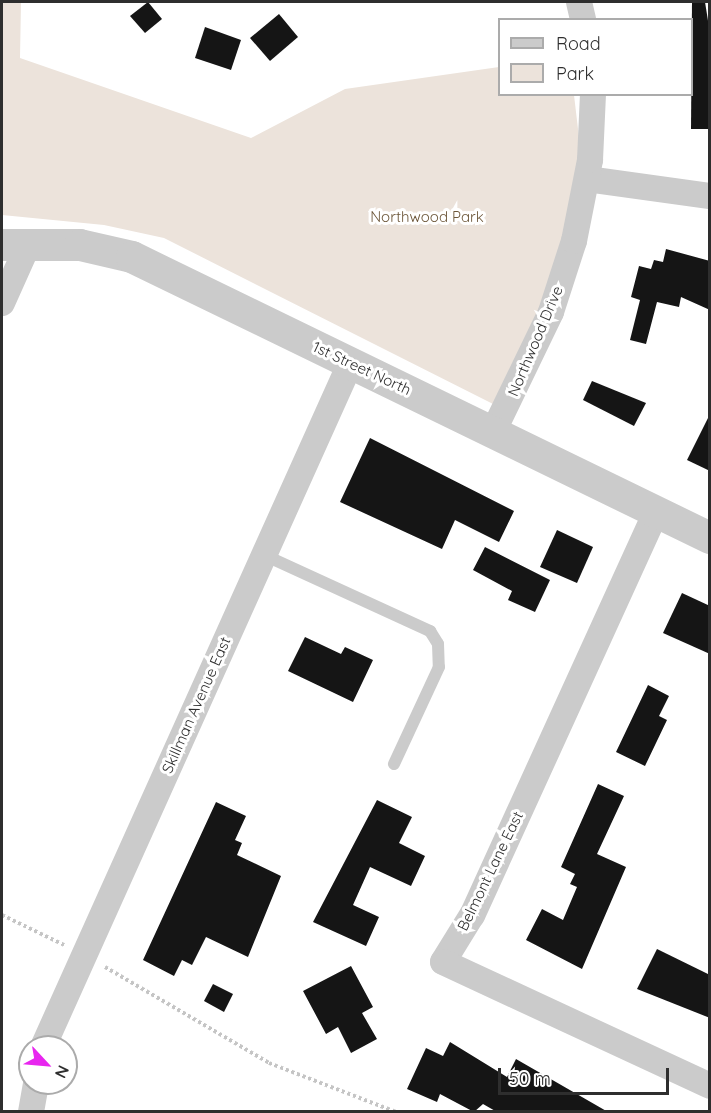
<!DOCTYPE html>
<html>
<head>
<meta charset="utf-8">
<style>
  body { margin:0 }
  #map { position:relative; width:711px; height:1113px; overflow:hidden; background:#fff; font-family:Quicksand,sans-serif }
  div>[style] { position:absolute }
  [style*='--x'] { left:calc(var(--x)*1px); top:calc(var(--y)*1px); width:calc(var(--w)*1px); rotate:calc(var(--a)*1deg) }
  .green>* { inset:0; background:#ece3db }
  .building>* { inset:0; background:#151515 }
  .path>* { height:4px; margin-top:-2px; transform-origin:0; background:repeating-linear-gradient(90deg,#c5c5c5 0 3px,transparent 0 6px) }
  .service>* { height:12px; margin:-6px; padding:0 6px; transform-origin:6px; border-radius:6px; background:#cbcbcb }
  .minor>* { height:26px; margin:-13px; padding:0 13px; transform-origin:13px; border-radius:13px; background:#cbcbcb }
  .tertiary>* { height:32px; margin:-16px; padding:0 16px; transform-origin:16px; border-radius:16px; background:#cbcbcb }
  span { translate:-50% -50%; white-space:nowrap; text-align:center; line-height:1.15; -webkit-text-stroke:6px #fff; paint-order:stroke }
  .park-label { font-size:15px; color:#6c5639 }
  .street-label { font-size:15px; color:#2e2e2e }
  .frame { position:absolute; inset:0; border:3px solid #2e2e2e; pointer-events:none }
  .legend { position:absolute; left:498px; top:18px; width:195px; height:78px; box-sizing:border-box; background:#fff; border:2px solid #ababab; margin:0; padding:8px 10px; list-style:none; font-size:18px; color:#2e2e2e }
  .legend li { display:flex; align-items:center; gap:12px; height:30px }
  .legend b { width:30px; border:2px solid #ababab }
  .north { position:absolute; left:18px; top:1035px; width:60px; height:60px; box-sizing:border-box; background:#fff; border:2px solid #ababab; border-radius:50%; rotate:116deg; font-size:16px; font-weight:700; line-height:24px; text-align:center; color:#2e2e2e }
  .north::after { content:''; display:block; margin:auto; width:21px; height:27px; background:#e826ef; clip-path:polygon(50% 0,100% 100%,50% 72%,0 100%) }
  .scale { position:absolute; left:498px; top:1068px; width:171px; height:27px; box-sizing:border-box; border:3px solid #2e2e2e; border-top:0; padding-left:8px; font-size:18px; line-height:21px; white-space:nowrap; color:#2e2e2e; -webkit-text-stroke:4px #fff; paint-order:stroke }
</style>
</head>
<body>
<div id="map">
  <div class="green">
    <i style="clip-path:polygon(2px 2px,21px 2px,20px 58px,251px 138px,345px 89px,499px 67px,500px 94px,574px 95px,580px 146px,568px 219px,546px 303px,499px 407px,164px 238px,104px 225px,2px 215px)"></i>
  </div>
  <div class="building">
    <i style="clip-path:polygon(148px 2px,162px 19px,145px 33px,130px 16px)"></i>
    <i style="clip-path:polygon(692px 2px,705px 2px,710px 33px,710px 129px,691px 129px)"></i>
    <i style="clip-path:polygon(279px 14px,298px 37px,270px 61px,250px 38px)"></i>
    <i style="clip-path:polygon(205px 27px,241px 40px,231px 70px,195px 58px)"></i>
    <i style="clip-path:polygon(666px 249px,710px 261px,710px 310px,681px 297px,679px 307px,657px 302px,646px 344px,630px 340px,640px 300px,631px 297px,639px 266px,651px 269px,654px 260px,663px 262px)"></i>
    <i style="clip-path:polygon(592px 381px,646px 403px,634px 426px,583px 400px)"></i>
    <i style="clip-path:polygon(710px 414px,710px 471px,687px 460px)"></i>
    <i style="clip-path:polygon(370px 438px,514px 511px,499px 542px,455px 520px,442px 549px,340px 502px)"></i>
    <i style="clip-path:polygon(557px 530px,593px 547px,577px 583px,540px 567px)"></i>
    <i style="clip-path:polygon(485px 547px,550px 580px,535px 612px,508px 600px,512px 591px,473px 570px)"></i>
    <i style="clip-path:polygon(682px 593px,710px 606px,710px 654px,663px 633px)"></i>
    <i style="clip-path:polygon(305px 637px,341px 654px,345px 647px,373px 660px,353px 702px,288px 671px)"></i>
    <i style="clip-path:polygon(648px 685px,669px 696px,659px 716px,667px 720px,645px 766px,616px 752px)"></i>
    <i style="clip-path:polygon(598px 784px,624px 796px,597px 854px,626px 867px,582px 969px,526px 940px,542px 909px,563px 920px,577px 887px,570px 884px,575px 874px,561px 867px)"></i>
    <i style="clip-path:polygon(377px 800px,412px 817px,399px 843px,425px 856px,411px 886px,370px 867px,353px 905px,379px 917px,366px 946px,313px 922px)"></i>
    <i style="clip-path:polygon(216px 802px,246px 816px,235px 840px,242px 843px,237px 855px,281px 876px,248px 957px,206px 937px,192px 965px,182px 960px,174px 976px,143px 960px)"></i>
    <i style="clip-path:polygon(657px 949px,710px 975px,710px 1018px,637px 989px)"></i>
    <i style="clip-path:polygon(351px 966px,373px 1007px,362px 1013px,377px 1039px,351px 1053px,338px 1027px,326px 1034px,303px 991px)"></i>
    <i style="clip-path:polygon(213px 984px,233px 994px,224px 1012px,204px 1001px)"></i>
    <i style="clip-path:polygon(450px 1042px,507px 1077px,516px 1059px,608px 1112px,497px 1112px,483px 1104px,474px 1112px,440px 1094px,437px 1102px,407px 1089px,426px 1048px,443px 1056px)"></i>
  </div>
  <div class="path">
    <i style="--x:2;--y:915;--w:69;--a:25.8"></i>
    <i style="--x:105;--y:967;--w:190;--a:30.3"></i>
    <i style="--x:269;--y:1063;--w:136;--a:21.1"></i>
  </div>
  <div class="service">
    <i style="--x:264;--y:555;--w:183;--a:24.6"></i>
    <i style="--x:430;--y:631;--w:15;--a:58"></i>
    <i style="--x:438;--y:644;--w:23;--a:88"></i>
    <i style="--x:439;--y:667;--w:107;--a:114.9"></i>
  </div>
  <div class="minor">
    <i style="--x:579;--y:2;--w:18;--a:77"></i>
    <i style="--x:587;--y:179;--w:124;--a:7.9"></i>
    <i style="--x:2;--y:303;--w:64;--a:-65.9"></i>
    <i style="--x:494;--y:430;--w:131;--a:-64.2"></i>
    <i style="--x:551;--y:312;--w:75;--a:-72.1"></i>
    <i style="--x:574;--y:241;--w:83;--a:-78.8"></i>
    <i style="--x:590;--y:160;--w:66;--a:-87.4"></i>
    <i style="--x:656;--y:512;--w:443;--a:114.5"></i>
    <i style="--x:472;--y:915;--w:55;--a:121.7"></i>
    <i style="--x:443;--y:962;--w:294;--a:24.9"></i>
    <i style="--x:43;--y:1047;--w:749;--a:-65.8"></i>
    <i style="--x:31;--y:1112;--w:29;--a:-80"></i>
  </div>
  <div class="tertiary">
    <i style="--x:2;--y:245;--w:78;--a:0"></i>
    <i style="--x:80;--y:245;--w:53;--a:13"></i>
    <i style="--x:132;--y:257;--w:643;--a:25.93"></i>
  </div>
  <div class="park-label">
    <span style="left:427px;top:217px">Northwood Park</span>
  </div>
  <div class="street-label">
    <span style="left:535px;top:341px;rotate:-67deg">Northwood Drive</span>
    <span style="left:362px;top:368px;rotate:25deg">1st Street North</span>
    <span style="left:196px;top:705px;rotate:-66deg">Skillman Avenue East</span>
    <span style="left:490px;top:871px;rotate:-64deg">Belmont Lane East</span>
  </div>
  <div class="frame"></div>
  <ul class="legend">
  <li><b style="height:8px;background:#cbcbcb"></b>Road</li>
  <li><b style="height:16px;background:#ece3db"></b>Park</li>
  </ul>
  <div class="north">N</div>
  <div class="scale">50 m</div>
</div>
</body>
</html>
